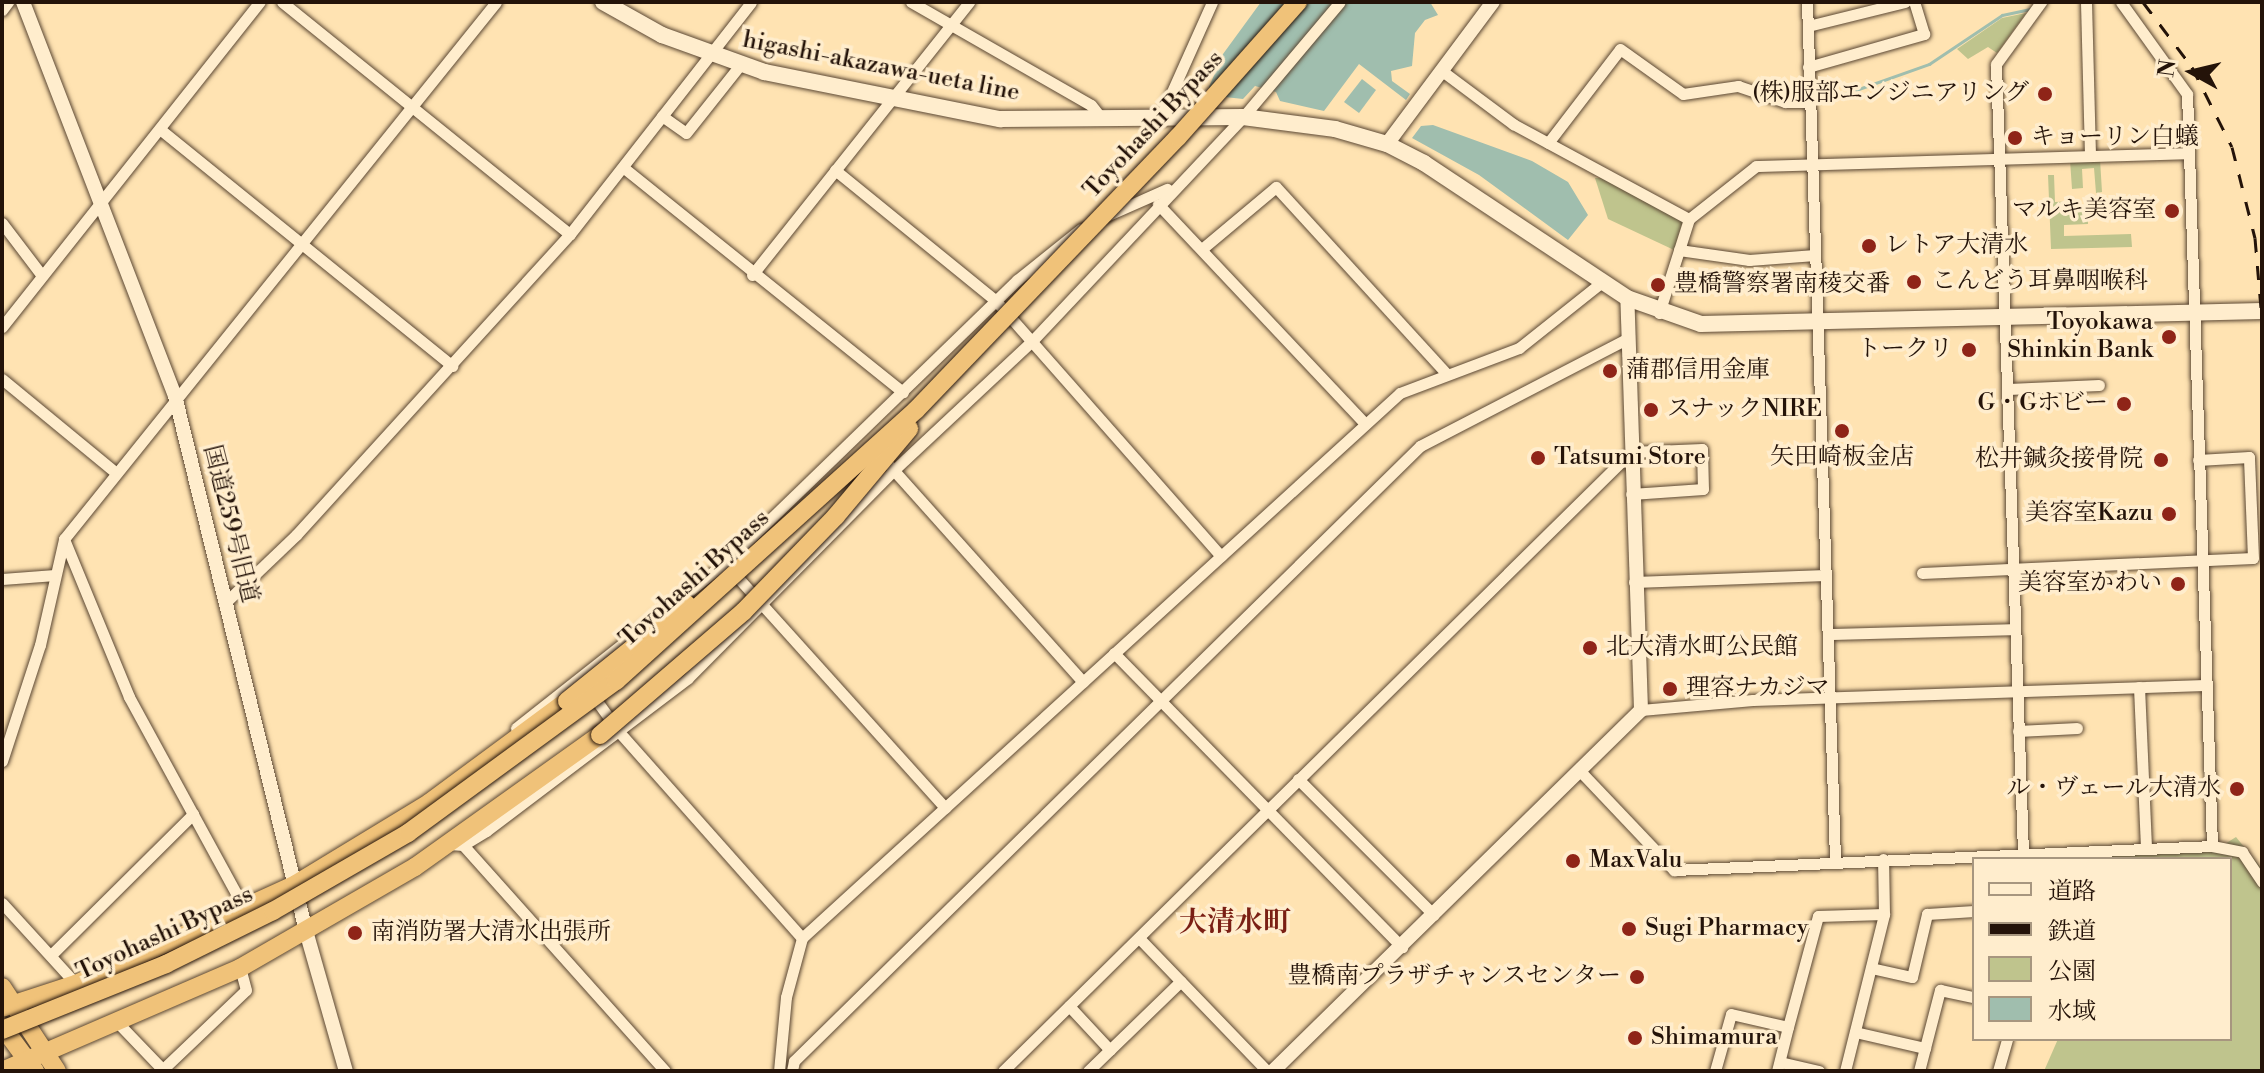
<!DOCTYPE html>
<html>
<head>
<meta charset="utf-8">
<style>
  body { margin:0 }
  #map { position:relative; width:2264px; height:1073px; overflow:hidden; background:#ffe3b2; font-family:"Libre Bodoni","Noto Serif JP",serif }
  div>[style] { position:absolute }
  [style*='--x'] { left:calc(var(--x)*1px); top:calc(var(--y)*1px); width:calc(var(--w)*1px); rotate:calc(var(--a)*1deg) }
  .green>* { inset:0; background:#bfc48d }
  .water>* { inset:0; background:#a0beae }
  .stream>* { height:3px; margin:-1.5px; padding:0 1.5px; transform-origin:1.5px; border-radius:1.5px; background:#a0beae }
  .roads { filter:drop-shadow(0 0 2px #5b4733) drop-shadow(0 0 2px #5b4733) }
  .minor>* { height:11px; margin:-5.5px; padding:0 5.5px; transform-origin:5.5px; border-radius:5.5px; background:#ffedcd }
  .tertiary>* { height:14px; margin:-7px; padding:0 7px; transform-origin:7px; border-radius:7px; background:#ffedcd }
  .secondary>* { height:16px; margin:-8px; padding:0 8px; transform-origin:8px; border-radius:8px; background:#ffedcd }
  .trunk>* { height:18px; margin:-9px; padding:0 9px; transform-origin:9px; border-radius:9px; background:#f0c279 }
  .rail>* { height:3px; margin-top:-1.5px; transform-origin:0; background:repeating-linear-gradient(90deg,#241309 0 14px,transparent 0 28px) }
  .bridges { filter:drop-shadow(0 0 2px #241309) drop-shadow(0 0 2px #241309) }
  .trunk-bridge>* { height:18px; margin:-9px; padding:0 9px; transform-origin:9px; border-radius:9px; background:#f0c279 }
  .dots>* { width:22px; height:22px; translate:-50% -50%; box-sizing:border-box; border:4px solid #ffedcd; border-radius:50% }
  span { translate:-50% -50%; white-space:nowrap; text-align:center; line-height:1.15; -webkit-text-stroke:7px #ffedcd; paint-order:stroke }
  .street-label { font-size:24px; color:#241309 }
  .poi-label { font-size:24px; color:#241309 }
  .right { translate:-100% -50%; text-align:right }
  .left { translate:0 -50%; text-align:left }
  .quarter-label { font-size:28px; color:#7a1f14; font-weight:700 }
  .frame { position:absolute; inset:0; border:4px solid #241309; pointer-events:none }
  .legend { position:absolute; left:1972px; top:857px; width:260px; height:184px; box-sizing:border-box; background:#ffedcd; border:2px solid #a7967f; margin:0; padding:10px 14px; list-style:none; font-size:24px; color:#241309 }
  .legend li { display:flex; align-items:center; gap:16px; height:40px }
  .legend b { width:40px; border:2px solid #a7967f }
  .north { position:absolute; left:2152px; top:32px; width:80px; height:80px; -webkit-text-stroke:6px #ffedcd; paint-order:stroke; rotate:278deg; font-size:22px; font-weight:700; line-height:32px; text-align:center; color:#241309 }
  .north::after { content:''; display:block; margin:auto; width:28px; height:36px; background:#241309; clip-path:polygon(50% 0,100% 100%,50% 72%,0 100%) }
</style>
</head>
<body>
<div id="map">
  <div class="green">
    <i style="clip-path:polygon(2026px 13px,1997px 53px,1988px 47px,1968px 59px,1957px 49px,2002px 18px)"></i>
    <i style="clip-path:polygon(2100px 159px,2102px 192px,2096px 193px,2094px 168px,2082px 169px,2083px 188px,2072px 189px,2070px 160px)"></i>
    <i style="clip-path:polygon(2048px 175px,2054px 175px,2055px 202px,2076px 201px,2077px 209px,2088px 209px,2088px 224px,2064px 225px,2064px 236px,2131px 234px,2132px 247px,2051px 249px)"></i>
    <i style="clip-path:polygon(1595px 178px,1609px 178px,1683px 220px,1674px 250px,1608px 219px)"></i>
    <i style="clip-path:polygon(2236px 837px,2262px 869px,2262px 1071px,2044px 1071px,2058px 1039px,2230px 1039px,2230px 859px,2071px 857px,2212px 852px)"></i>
  </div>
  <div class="water">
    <i style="clip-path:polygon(1261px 2px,1430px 2px,1438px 15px,1425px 20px,1415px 33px,1412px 66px,1391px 71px,1392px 81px,1410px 94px,1406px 100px,1359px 64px,1324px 111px,1280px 101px,1276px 92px,1255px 86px,1243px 99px,1216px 96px,1209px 87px,1223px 54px)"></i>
    <i style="clip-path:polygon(1362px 79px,1376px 90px,1359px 113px,1344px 102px)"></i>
    <i style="clip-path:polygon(1433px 125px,1532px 161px,1568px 182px,1588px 215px,1568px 240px,1479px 175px,1412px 138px,1421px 126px)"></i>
  </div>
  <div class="stream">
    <i style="--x:1836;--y:97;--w:99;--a:-19.5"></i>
    <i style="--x:1929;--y:64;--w:88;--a:-33.9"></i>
    <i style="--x:2002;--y:15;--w:30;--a:-12"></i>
  </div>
  <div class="roads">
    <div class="minor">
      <i style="--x:282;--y:2;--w:370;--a:38.9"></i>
      <i style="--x:911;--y:2;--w:207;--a:29.8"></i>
      <i style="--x:1091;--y:105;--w:18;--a:52"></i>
      <i style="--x:1807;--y:2;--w:858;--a:88.13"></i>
      <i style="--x:2086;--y:2;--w:153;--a:88.5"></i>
      <i style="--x:2;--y:10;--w:10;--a:-53"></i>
      <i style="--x:1808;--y:26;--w:100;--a:-13.9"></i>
      <i style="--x:1808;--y:67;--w:121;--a:-15.9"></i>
      <i style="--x:1924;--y:34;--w:34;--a:-107"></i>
      <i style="--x:1442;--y:71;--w:89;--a:36.7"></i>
      <i style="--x:1513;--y:124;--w:200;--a:28.4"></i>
      <i style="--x:1162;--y:114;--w:123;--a:-65.9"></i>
      <i style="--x:662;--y:116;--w:29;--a:35"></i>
      <i style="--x:686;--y:133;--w:87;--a:-51.5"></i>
      <i style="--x:161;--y:130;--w:375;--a:39"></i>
      <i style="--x:1548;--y:143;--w:118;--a:-52.5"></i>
      <i style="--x:1620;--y:49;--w:77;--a:35.5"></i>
      <i style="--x:1683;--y:94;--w:56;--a:-8.3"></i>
      <i style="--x:1738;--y:86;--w:50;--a:18.8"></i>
      <i style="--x:1785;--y:102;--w:24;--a:0"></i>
      <i style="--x:624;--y:168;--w:358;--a:38.8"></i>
      <i style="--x:835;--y:170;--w:208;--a:39.1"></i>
      <i style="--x:996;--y:301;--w:340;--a:48.6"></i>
      <i style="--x:1158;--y:204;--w:302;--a:46.7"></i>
      <i style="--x:1106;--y:216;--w:67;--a:-23.9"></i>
      <i style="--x:2;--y:223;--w:63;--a:52.8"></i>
      <i style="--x:1203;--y:248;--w:95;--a:-39.9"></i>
      <i style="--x:1276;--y:187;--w:251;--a:47.6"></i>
      <i style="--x:1679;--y:250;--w:71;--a:8.1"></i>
      <i style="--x:1749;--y:260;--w:66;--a:-4.3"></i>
      <i style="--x:752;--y:275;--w:349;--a:-51.5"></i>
      <i style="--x:1659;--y:313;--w:99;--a:-72.3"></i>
      <i style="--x:1689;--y:219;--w:85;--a:-38.3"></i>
      <i style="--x:1756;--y:166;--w:432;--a:-1.7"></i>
      <i style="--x:2;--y:327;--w:415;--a:-51.6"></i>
      <i style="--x:2;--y:379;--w:146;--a:39.5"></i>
      <i style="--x:2008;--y:389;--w:91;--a:-2.5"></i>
      <i style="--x:889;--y:465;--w:291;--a:48.2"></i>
      <i style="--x:64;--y:539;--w:171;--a:67.6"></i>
      <i style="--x:129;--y:697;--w:243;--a:61.4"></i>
      <i style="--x:731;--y:570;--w:320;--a:48"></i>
      <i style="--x:1922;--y:573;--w:331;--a:-2.6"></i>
      <i style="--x:2253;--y:558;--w:101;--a:-92.3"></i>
      <i style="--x:2249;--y:457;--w:51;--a:176.6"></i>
      <i style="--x:2;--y:579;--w:53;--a:-4.3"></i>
      <i style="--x:1634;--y:582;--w:192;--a:-2.1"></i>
      <i style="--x:227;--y:601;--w:95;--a:-43.7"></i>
      <i style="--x:296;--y:535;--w:407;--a:-47.7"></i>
      <i style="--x:570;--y:234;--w:294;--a:-52"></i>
      <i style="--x:1828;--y:634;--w:186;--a:-1.5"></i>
      <i style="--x:1114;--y:653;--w:412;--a:45.6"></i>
      <i style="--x:2139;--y:687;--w:161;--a:87.5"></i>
      <i style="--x:591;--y:693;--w:49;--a:54.1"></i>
      <i style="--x:620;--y:733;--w:274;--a:48.4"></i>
      <i style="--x:1641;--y:710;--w:112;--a:-5.1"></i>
      <i style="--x:1753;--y:700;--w:452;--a:-1.9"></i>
      <i style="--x:516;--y:728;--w:266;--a:-38.3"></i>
      <i style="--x:725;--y:563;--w:407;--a:-44.1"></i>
      <i style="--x:1017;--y:280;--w:82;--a:-38.6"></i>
      <i style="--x:2018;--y:731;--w:59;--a:-2.9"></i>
      <i style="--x:2;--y:761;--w:122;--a:-71.9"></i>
      <i style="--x:40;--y:645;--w:109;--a:-77.2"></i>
      <i style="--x:64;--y:539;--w:689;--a:-51.18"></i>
      <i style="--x:1580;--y:771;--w:137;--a:46.5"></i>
      <i style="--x:1674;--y:870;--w:539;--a:-2.55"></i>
      <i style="--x:2212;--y:846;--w:752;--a:-91.9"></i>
      <i style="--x:2187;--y:94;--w:113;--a:-125.7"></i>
      <i style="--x:1298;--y:779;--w:192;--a:45"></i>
      <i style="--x:449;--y:844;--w:14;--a:4"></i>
      <i style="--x:463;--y:845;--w:27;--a:-31"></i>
      <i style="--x:486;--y:831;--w:253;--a:-37.1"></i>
      <i style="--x:688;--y:678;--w:293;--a:-45.3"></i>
      <i style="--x:894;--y:470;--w:190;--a:-43.1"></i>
      <i style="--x:1033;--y:340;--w:306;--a:-46.7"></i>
      <i style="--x:1243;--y:117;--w:150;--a:-49.9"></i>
      <i style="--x:463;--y:845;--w:303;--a:48.2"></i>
      <i style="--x:2212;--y:846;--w:31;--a:11"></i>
      <i style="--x:2242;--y:852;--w:36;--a:56"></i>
      <i style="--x:2023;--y:853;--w:789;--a:-91.96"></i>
      <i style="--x:1996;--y:64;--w:77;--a:-54"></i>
      <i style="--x:2;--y:903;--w:110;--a:47.6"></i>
      <i style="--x:1139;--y:938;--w:185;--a:46.1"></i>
      <i style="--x:52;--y:954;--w:199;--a:-44.8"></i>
      <i style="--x:1871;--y:968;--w:42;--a:12.4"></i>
      <i style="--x:1912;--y:977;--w:65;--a:-76.6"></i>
      <i style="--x:1927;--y:914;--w:47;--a:-3.7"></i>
      <i style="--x:1069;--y:1006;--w:60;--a:47"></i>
      <i style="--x:118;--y:1023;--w:66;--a:46.2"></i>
      <i style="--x:1855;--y:1032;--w:72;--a:12.9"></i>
      <i style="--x:1780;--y:1062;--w:40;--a:13"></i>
      <i style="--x:161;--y:1071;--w:117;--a:-43.6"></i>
      <i style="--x:246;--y:990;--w:23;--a:-105"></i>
      <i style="--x:779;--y:1071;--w:74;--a:-84.6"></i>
      <i style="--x:786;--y:997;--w:61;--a:-74.8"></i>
      <i style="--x:802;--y:938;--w:809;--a:-42.35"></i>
      <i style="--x:1400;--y:393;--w:127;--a:-20.7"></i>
      <i style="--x:1519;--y:348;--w:106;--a:-38.5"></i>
      <i style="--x:792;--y:1071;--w:10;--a:-79"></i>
      <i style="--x:794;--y:1061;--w:878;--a:-44.49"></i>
      <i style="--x:1420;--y:446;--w:234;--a:-27.4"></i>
      <i style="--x:1003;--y:1071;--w:882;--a:-44.59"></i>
      <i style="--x:1631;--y:452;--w:71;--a:-2.4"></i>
      <i style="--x:1702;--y:449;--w:40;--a:88.6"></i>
      <i style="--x:1703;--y:489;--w:72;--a:176"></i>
      <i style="--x:1088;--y:1071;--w:129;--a:-44.1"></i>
      <i style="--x:1715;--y:1071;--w:59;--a:-74.3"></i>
      <i style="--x:1731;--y:1014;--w:58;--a:12.8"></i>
      <i style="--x:1788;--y:1027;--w:115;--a:-74.9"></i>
      <i style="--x:1818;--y:916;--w:66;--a:-1.7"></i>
      <i style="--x:1777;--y:1071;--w:45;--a:-76"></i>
      <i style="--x:1845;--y:1071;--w:162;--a:-76"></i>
      <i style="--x:1884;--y:914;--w:55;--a:-91"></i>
      <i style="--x:1919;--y:1071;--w:84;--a:-75.5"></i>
      <i style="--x:1940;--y:990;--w:35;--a:12"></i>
      <i style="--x:1998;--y:1071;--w:33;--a:-74"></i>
    </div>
    <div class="tertiary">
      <i style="--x:23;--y:2;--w:422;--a:68.9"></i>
      <i style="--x:175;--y:396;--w:551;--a:76.24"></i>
      <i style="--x:306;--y:931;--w:146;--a:74.1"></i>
      <i style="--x:1387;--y:144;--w:177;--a:-53.3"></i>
      <i style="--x:1273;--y:1071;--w:516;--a:-44.45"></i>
      <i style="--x:1641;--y:710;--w:412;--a:-91.9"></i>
    </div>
    <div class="secondary">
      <i style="--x:603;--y:2;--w:68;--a:29.2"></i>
      <i style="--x:662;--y:35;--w:109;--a:19.9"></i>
      <i style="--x:764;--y:72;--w:241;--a:11.3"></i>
      <i style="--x:1000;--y:119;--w:243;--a:-0.5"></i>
      <i style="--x:1243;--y:117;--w:93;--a:7.4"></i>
      <i style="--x:1335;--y:129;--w:54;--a:16.1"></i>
      <i style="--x:1387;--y:144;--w:42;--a:27.2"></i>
      <i style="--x:1424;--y:163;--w:244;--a:33.6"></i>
      <i style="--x:1627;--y:298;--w:78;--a:19.4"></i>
      <i style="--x:1701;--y:324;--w:561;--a:-1.33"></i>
    </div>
    <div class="trunk">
      <i style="--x:2;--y:987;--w:100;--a:56.8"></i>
      <i style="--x:2;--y:1008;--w:78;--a:-18"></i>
      <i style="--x:76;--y:984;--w:242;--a:-24.4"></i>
      <i style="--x:296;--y:884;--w:156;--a:-31.3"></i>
      <i style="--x:429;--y:803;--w:172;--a:-36.5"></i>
      <i style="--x:2;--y:1026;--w:56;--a:53.7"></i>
      <i style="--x:2;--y:1071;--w:259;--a:-23.4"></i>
      <i style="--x:240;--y:968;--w:202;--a:-30"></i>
      <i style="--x:415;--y:867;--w:227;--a:-35.5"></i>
    </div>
  </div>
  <div class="rail">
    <i style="--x:2143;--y:2;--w:81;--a:53"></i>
    <i style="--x:2192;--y:67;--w:89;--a:63.4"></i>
    <i style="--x:2232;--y:147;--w:94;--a:75.8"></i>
    <i style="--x:2255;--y:238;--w:82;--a:85.1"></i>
  </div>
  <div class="bridges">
    <div class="trunk-bridge">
      <i style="--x:567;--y:701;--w:154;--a:-38.9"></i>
      <i style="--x:600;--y:735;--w:190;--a:-40.7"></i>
      <i style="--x:744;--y:611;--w:132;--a:-45.9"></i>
      <i style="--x:836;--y:516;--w:114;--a:-50"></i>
      <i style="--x:2;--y:1030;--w:177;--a:-21.9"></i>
      <i style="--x:166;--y:964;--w:119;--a:-26.4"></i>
      <i style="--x:273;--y:911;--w:156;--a:-30"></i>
      <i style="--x:408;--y:833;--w:258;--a:-36.2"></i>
      <i style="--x:616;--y:681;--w:404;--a:-42.1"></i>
      <i style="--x:916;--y:410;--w:378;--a:-46.2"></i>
      <i style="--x:1178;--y:137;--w:181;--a:-48.4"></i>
    </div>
  </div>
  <div class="dots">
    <i style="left:2045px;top:94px;background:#8f2418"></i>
    <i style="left:2015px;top:138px;background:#8f2418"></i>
    <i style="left:2172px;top:211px;background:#8f2418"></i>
    <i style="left:1869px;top:246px;background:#8f2418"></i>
    <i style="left:1914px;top:282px;background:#8f2418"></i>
    <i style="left:1658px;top:285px;background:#8f2418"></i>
    <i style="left:2169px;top:337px;background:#8f2418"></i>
    <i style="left:1969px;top:350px;background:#8f2418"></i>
    <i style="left:1610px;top:371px;background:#8f2418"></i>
    <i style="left:2124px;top:404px;background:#8f2418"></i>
    <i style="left:1651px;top:410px;background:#8f2418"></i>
    <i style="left:1842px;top:431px;background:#8f2418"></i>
    <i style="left:1538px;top:458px;background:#8f2418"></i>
    <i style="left:2161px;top:460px;background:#8f2418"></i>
    <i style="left:2169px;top:514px;background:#8f2418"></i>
    <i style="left:2178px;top:584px;background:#8f2418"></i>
    <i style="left:1590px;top:648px;background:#8f2418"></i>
    <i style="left:1670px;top:689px;background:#8f2418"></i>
    <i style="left:2237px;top:789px;background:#8f2418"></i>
    <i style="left:1573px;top:861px;background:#8f2418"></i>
    <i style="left:1629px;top:929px;background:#8f2418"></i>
    <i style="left:355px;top:933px;background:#8f2418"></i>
    <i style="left:1637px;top:977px;background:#8f2418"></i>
    <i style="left:1635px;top:1038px;background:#8f2418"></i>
  </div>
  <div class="street-label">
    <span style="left:881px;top:67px;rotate:11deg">higashi-akazawa-ueta line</span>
    <span style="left:1154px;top:125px;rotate:-47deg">Toyohashi Bypass</span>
    <span style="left:230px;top:524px;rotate:76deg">国道259号旧道</span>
    <span style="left:695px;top:579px;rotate:-42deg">Toyohashi Bypass</span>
    <span style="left:165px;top:934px;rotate:-25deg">Toyohashi Bypass</span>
  </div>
  <div class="poi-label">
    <span class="right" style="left:2029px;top:94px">(株)服部エンジニアリング</span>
    <span class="left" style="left:2031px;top:138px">キョーリン白蟻</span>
    <span class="right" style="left:2156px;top:211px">マルキ美容室</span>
    <span class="left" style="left:1885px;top:246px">レトア大清水</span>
    <span class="left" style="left:1932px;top:282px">こんどう耳鼻咽喉科</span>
    <span class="left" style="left:1674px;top:285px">豊橋警察署南稜交番</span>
    <span class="right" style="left:2153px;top:337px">Toyokawa<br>Shinkin Bank</span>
    <span class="right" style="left:1953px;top:350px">トークリ</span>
    <span class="left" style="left:1626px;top:371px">蒲郡信用金庫</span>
    <span class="right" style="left:2108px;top:404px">G・Gホビー</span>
    <span class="left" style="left:1667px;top:410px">スナックNIRE</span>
    <span class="left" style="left:1554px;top:458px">Tatsumi Store</span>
    <span style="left:1842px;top:458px">矢田崎板金店</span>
    <span class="right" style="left:2143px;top:460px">松井鍼灸接骨院</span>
    <span class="right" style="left:2153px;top:514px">美容室Kazu</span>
    <span class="right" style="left:2162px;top:584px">美容室かわい</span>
    <span class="left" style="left:1606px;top:648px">北大清水町公民館</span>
    <span class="left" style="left:1686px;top:689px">理容ナカジマ</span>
    <span class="right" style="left:2221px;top:789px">ル・ヴェール大清水</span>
    <span class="left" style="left:1589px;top:861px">MaxValu</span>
    <span class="left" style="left:1645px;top:929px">Sugi Pharmacy</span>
    <span class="left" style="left:371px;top:933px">南消防署大清水出張所</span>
    <span class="right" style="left:1621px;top:977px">豊橋南プラザチャンスセンター</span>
    <span class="left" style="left:1651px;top:1038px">Shimamura</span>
  </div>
  <div class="quarter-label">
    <span style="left:1235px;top:923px">大清水町</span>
  </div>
  <div class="frame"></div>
  <ul class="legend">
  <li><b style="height:10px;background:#ffedcd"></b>道路</li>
  <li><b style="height:10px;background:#241309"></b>鉄道</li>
  <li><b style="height:22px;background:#bfc48d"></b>公園</li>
  <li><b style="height:22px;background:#a0beae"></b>水域</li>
  </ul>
  <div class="north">N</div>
</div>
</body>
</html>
